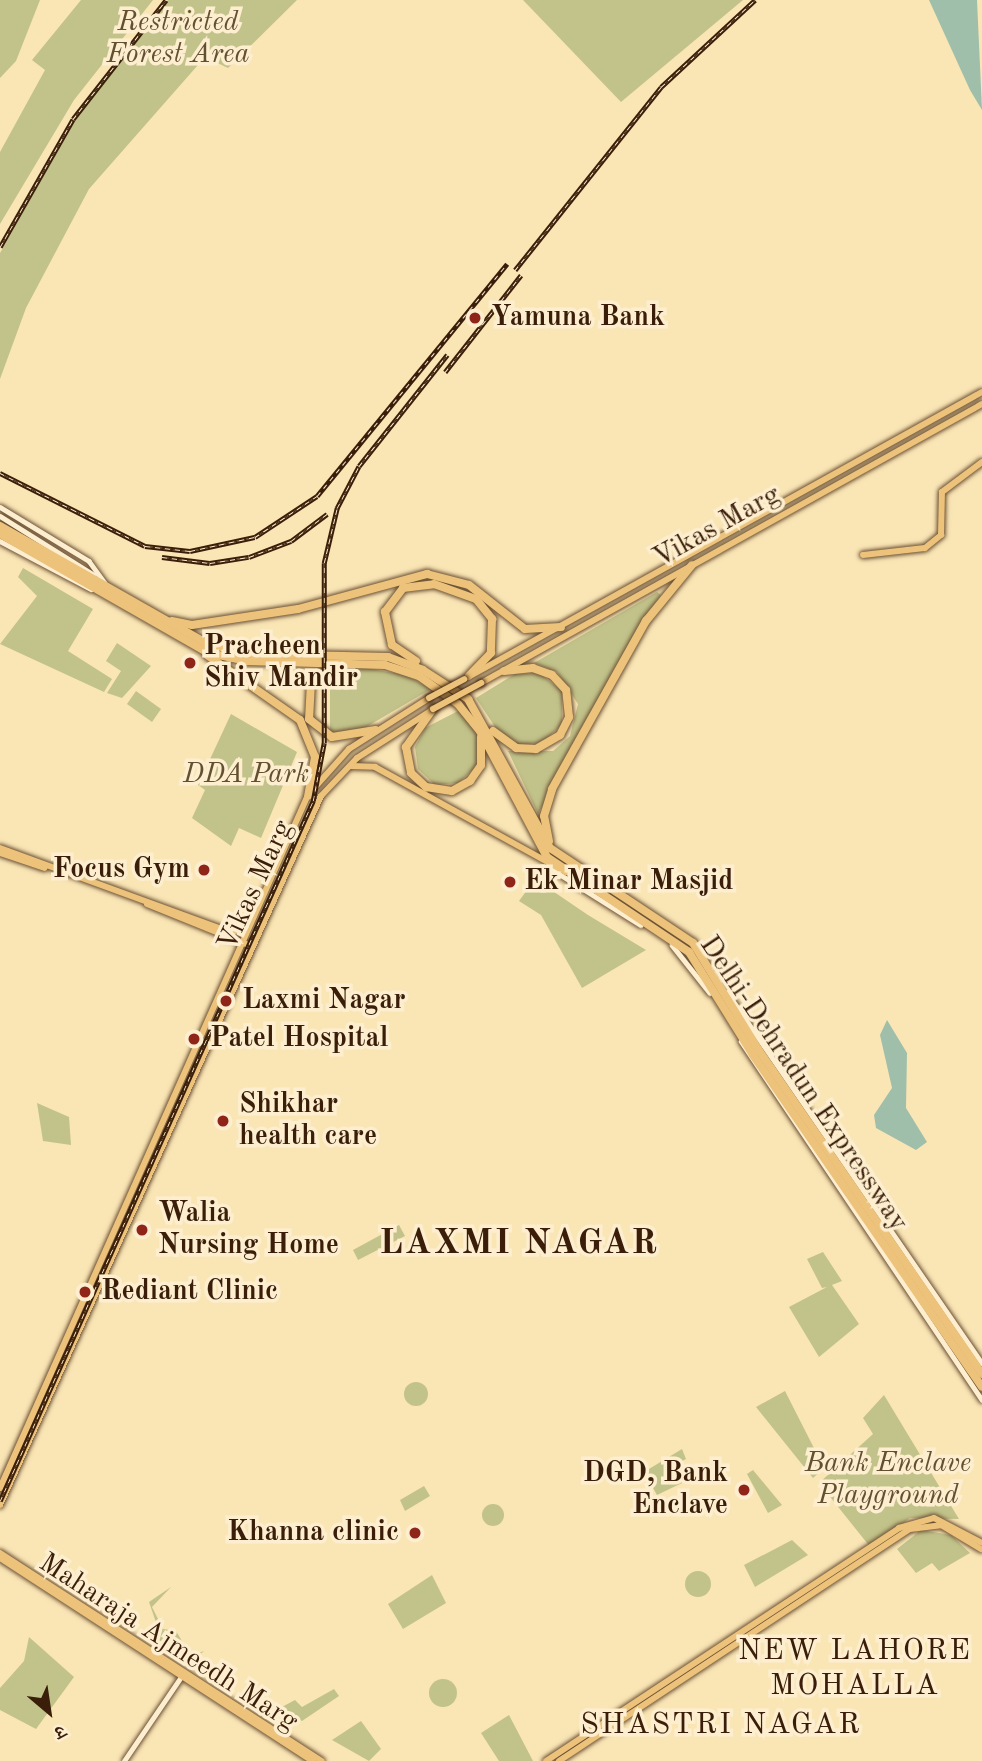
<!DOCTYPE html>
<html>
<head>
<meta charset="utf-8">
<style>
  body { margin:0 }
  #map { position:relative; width:982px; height:1761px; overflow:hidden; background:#fae5b5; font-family:"Old Standard TT","Noto Serif Devanagari",serif }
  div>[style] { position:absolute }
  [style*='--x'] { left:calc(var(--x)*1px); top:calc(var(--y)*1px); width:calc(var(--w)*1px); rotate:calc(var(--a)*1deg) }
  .green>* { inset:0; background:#c2c38a }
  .round { border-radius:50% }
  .water>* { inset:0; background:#9fbfaa }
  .roads { filter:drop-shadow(0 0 2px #6a5034) drop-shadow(0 0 2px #6a5034) }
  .minor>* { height:4.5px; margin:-2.25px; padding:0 2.25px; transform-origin:2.25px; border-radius:2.25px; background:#fceecf }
  .major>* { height:6px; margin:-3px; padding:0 3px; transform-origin:3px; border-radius:3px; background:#edc27a }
  .highway>* { height:8px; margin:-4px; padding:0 4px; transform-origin:4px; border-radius:4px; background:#edc27a }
  .rail>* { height:4.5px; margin-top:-2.25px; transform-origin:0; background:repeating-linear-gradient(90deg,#fceecf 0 5px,#3a1e09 0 10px); box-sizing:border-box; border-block:2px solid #3a1e09 }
  .bridges { filter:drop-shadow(0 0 2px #3a1e09) drop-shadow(0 0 2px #3a1e09) }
  .major-bridge>* { height:6px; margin:-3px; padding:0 3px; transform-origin:3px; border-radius:3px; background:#edc27a }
  .dots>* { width:19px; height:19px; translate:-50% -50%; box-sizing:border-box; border:4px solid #fceecf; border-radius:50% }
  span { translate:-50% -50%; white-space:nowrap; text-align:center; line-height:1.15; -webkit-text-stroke:7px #fceecf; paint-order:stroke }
  .park-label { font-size:28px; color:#635030; font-style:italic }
  .poi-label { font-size:28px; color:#3a1e09; font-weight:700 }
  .left { translate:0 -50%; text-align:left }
  .right { translate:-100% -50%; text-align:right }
  .street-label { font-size:28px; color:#3a1e09 }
  .neighbourhood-label { font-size:30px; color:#3a1e09; letter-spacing:2px }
  .district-label { font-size:35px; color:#3a1e09; font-weight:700; letter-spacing:2px }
  .north { position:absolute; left:14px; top:1677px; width:70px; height:70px; -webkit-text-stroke:5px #fceecf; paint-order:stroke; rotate:151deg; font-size:19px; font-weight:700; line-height:28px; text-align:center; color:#3a1e09 }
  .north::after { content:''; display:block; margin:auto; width:24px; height:32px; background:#3a1e09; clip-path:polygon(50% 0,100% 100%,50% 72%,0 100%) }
</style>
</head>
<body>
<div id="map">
  <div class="green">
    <i style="clip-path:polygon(0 0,40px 0,16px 61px,0 78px)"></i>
    <i style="clip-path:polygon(81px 0,153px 0,74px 100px,0 224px,0 152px,45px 70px,32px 60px)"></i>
    <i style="clip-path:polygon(168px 0,297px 0,228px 68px,205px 57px,89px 189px,26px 308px,0 379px,0 253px,84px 104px)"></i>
    <i style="clip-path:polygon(523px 0,743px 0,621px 102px)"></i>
    <i style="clip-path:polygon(23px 568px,93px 609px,68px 651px,112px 679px,104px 692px,0 644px,37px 596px,18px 577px)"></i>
    <i style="clip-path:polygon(657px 592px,661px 595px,538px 814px,508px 751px,553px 751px,570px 736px,578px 704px,557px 672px,534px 663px)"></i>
    <i style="clip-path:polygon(117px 643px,151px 666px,122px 698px,107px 693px,121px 671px,106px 661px)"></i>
    <i style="clip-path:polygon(359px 667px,406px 675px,431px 689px,356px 733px,330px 733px,330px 670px)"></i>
    <i style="clip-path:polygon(539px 673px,562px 691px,562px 725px,541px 743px,516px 745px,503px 739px,476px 698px,515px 674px)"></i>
    <i style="clip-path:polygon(136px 691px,161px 709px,152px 722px,127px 704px)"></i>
    <i style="clip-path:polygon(458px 711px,482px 739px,476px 767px,458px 783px,435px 785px,418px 769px,415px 747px,425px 728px)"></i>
    <i style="clip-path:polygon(231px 714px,297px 752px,261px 838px,239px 828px,231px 846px,192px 818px,205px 790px,198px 785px)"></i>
    <i style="clip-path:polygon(535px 879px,588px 915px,646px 950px,582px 988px,541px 915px,519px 901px)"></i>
    <i style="clip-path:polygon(37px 1103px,69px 1117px,71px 1145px,43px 1141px)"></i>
    <i style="clip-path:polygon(399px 1225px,405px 1236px,358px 1260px,353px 1250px)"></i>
    <i style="clip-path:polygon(823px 1252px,842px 1281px,832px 1285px,859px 1324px,819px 1357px,789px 1307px,827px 1287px,822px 1288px,807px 1259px)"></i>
    <i class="round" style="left:404px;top:1382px;width:24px;height:24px"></i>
    <i style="clip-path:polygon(785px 1391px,817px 1454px,824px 1451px,831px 1462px,813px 1478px,756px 1407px)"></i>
    <i style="clip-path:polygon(884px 1395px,959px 1519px,910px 1518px,871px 1548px,819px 1483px,873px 1434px,863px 1418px)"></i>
    <i style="clip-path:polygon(682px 1449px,686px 1459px,673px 1466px,682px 1483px,657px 1495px,644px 1472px)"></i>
    <i style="clip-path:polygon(753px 1470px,782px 1505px,768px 1513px,747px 1474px)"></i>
    <i style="clip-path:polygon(424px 1486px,430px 1496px,405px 1511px,400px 1500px)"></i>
    <i class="round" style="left:482px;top:1504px;width:22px;height:22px"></i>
    <i style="clip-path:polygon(921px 1530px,951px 1535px,970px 1553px,939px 1571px,932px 1563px,916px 1573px,897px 1549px)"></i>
    <i style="clip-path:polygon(792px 1540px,808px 1555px,755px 1587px,744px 1565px)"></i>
    <i class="round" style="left:685px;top:1571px;width:26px;height:26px"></i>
    <i style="clip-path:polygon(432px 1575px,446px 1603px,403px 1629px,388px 1604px)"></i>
    <i style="clip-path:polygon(171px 1587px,152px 1607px,163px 1629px,176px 1631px,191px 1656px,204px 1651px,193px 1661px,166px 1644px,150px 1644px,159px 1631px,149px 1602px)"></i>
    <i style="clip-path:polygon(29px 1637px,74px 1677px,36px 1729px,0 1710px,0 1688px,24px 1661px)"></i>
    <i class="round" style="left:429px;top:1679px;width:28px;height:28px"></i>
    <i style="clip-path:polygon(334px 1689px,339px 1696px,302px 1721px,280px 1708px,295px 1700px,302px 1707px)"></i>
    <i style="clip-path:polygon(509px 1715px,533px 1761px,499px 1761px,481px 1733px)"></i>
    <i style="clip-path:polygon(361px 1721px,381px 1749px,369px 1761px,332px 1740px)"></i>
  </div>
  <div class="water">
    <i style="clip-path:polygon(929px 0,977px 0,982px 110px,970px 90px)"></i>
    <i style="clip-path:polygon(887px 1020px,907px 1053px,906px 1108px,927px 1142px,916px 1150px,876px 1128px,874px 1115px,892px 1088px,880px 1035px)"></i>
  </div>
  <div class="roads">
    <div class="minor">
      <i style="--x:0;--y:507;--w:104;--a:31.2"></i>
      <i style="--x:89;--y:561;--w:27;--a:54"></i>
      <i style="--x:0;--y:516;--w:111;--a:32.1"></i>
      <i style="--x:0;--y:541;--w:103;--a:27.8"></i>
      <i style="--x:550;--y:868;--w:107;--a:32.1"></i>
      <i style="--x:672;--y:945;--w:61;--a:51.6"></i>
      <i style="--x:727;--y:992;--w:450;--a:55.5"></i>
      <i style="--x:741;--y:1041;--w:432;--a:56.1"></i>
      <i style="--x:124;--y:1761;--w:105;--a:-55.9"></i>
    </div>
    <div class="major">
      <i style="--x:863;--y:555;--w:62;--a:-6.4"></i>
      <i style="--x:925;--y:548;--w:21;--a:-39"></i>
      <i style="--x:941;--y:535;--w:43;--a:-88.7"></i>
      <i style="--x:942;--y:492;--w:50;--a:-36.9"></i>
      <i style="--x:472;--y:675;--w:583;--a:-29.03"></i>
      <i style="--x:481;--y:683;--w:573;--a:-29.11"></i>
      <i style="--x:351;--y:766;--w:24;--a:2"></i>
      <i style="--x:375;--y:767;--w:218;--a:28.8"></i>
      <i style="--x:0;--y:848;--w:247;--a:20.1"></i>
      <i style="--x:232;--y:933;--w:20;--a:-30"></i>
      <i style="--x:0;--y:853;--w:47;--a:18.4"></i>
      <i style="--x:147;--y:904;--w:112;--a:22"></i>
      <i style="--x:0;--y:1488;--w:758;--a:-66.04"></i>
      <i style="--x:308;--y:795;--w:62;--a:-48.3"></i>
      <i style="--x:349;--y:749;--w:95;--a:-32.5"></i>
      <i style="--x:0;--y:1505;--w:778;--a:-65.64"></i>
      <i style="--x:321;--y:796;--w:52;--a:-46.5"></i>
      <i style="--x:357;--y:758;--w:85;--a:-32.6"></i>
      <i style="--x:0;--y:1553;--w:383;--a:32.9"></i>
      <i style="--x:0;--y:1558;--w:373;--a:33"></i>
      <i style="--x:546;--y:1761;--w:423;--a:-33.4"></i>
      <i style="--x:899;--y:1528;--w:36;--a:-16"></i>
      <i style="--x:934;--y:1518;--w:54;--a:27.5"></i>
      <i style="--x:559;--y:1761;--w:421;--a:-33.5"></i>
      <i style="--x:910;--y:1529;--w:31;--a:-7"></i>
      <i style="--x:941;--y:1525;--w:47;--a:31"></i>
    </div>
    <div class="highway">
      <i style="--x:0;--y:526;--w:239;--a:29.6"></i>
      <i style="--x:208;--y:644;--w:47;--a:12.3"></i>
      <i style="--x:254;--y:654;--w:134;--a:1.3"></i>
      <i style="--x:388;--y:657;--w:37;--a:20"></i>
      <i style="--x:423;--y:670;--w:54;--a:32.8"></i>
      <i style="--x:468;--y:699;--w:170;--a:61.2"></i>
      <i style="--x:550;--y:848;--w:172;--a:33.6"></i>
      <i style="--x:693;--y:943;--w:124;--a:58.5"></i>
      <i style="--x:758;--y:1049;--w:395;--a:55.4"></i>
      <i style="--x:0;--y:534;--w:241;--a:29.7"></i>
      <i style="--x:209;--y:653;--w:39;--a:12"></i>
      <i style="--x:247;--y:661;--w:138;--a:1.7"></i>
      <i style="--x:385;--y:665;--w:36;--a:18"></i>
      <i style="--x:419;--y:676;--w:48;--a:35.7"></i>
      <i style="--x:458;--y:704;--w:35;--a:51"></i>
      <i style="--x:480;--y:731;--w:143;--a:62"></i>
      <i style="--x:547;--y:857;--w:171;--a:33.8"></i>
      <i style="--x:689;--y:952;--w:121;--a:58.1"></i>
      <i style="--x:753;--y:1055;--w:403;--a:55.4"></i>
      <i style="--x:172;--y:621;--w:20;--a:11"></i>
      <i style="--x:192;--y:625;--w:107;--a:-8.6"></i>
      <i style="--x:298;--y:609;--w:134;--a:-15.2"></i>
      <i style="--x:427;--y:574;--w:43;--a:14.7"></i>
      <i style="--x:469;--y:585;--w:71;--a:38.2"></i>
      <i style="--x:525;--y:629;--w:36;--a:-3"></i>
      <i style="--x:207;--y:655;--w:113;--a:35"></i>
      <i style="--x:300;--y:720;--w:40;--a:68"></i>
      <i style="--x:315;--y:757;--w:39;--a:100"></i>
      <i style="--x:416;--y:661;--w:29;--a:-146"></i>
      <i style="--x:392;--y:645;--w:34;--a:-102"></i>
      <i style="--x:385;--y:612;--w:30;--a:-53"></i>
      <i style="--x:403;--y:588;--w:31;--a:-7"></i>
      <i style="--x:434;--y:584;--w:45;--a:19.7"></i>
      <i style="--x:476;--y:599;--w:26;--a:51"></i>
      <i style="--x:492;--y:619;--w:34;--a:92"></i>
      <i style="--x:491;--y:653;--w:32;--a:134"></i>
      <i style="--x:336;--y:664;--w:31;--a:144"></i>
      <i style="--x:311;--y:682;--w:37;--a:93"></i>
      <i style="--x:309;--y:719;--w:29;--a:38"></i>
      <i style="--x:332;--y:737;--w:44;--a:-9.2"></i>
      <i style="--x:433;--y:709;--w:47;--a:125.4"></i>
      <i style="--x:406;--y:747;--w:26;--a:79"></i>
      <i style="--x:411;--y:773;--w:21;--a:43"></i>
      <i style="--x:426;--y:787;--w:26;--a:9"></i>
      <i style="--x:452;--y:791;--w:21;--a:-29"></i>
      <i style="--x:470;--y:781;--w:19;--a:-55"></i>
      <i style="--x:481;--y:765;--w:28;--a:-90"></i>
      <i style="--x:493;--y:731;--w:29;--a:36"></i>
      <i style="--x:516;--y:748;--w:20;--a:3"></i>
      <i style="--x:536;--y:749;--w:28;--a:-30"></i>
      <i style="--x:560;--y:735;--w:20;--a:-63"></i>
      <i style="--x:569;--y:717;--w:27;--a:-96"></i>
      <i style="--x:566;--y:690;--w:21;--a:-133"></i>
      <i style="--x:552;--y:675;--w:20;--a:-160"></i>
      <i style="--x:533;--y:668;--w:29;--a:174"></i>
      <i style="--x:549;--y:841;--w:25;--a:-101"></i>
      <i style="--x:544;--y:816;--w:28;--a:-73"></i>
      <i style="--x:552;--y:789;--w:193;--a:-60.8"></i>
      <i style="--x:646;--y:621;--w:72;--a:-50.6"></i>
    </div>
  </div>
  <div class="rail">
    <i style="--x:0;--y:247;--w:147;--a:-60.3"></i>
    <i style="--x:73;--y:119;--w:151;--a:-52"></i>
    <i style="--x:515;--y:270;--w:234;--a:-51.4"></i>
    <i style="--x:661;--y:87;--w:128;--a:-42.8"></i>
    <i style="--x:445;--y:372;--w:123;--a:-51.9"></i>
    <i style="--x:0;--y:473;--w:162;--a:26.7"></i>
    <i style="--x:145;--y:546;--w:45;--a:6.3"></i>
    <i style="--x:190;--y:551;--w:66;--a:-12.2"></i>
    <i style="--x:255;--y:537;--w:74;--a:-33.5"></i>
    <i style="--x:317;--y:496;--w:300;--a:-50.7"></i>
    <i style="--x:162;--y:557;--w:48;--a:7.1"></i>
    <i style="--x:210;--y:563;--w:39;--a:-9"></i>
    <i style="--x:249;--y:557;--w:45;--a:-20.9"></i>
    <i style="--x:291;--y:541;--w:45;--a:-36.9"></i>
    <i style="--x:0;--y:1501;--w:767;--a:-65.91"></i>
    <i style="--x:313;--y:801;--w:59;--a:-79.3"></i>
    <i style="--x:324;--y:743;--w:180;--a:-90"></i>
    <i style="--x:324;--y:563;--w:57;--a:-76.7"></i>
    <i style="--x:337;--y:508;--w:47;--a:-62.4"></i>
    <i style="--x:359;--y:466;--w:142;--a:-51.6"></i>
  </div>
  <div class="bridges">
    <div class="major-bridge">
      <i style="--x:429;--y:698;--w:40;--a:-28"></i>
      <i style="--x:433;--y:709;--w:55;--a:-28.4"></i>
    </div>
  </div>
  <div class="dots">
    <i style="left:475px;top:318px;background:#8f2418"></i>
    <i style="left:190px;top:663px;background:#8f2418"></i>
    <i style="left:204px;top:870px;background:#8f2418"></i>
    <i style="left:510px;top:882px;background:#8f2418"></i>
    <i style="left:226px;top:1001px;background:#8f2418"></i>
    <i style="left:194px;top:1039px;background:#8f2418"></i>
    <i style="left:223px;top:1121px;background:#8f2418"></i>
    <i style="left:142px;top:1230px;background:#8f2418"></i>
    <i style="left:85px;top:1292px;background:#8f2418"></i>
    <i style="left:744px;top:1490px;background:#8f2418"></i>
    <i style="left:415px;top:1533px;background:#8f2418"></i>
  </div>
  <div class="park-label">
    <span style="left:178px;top:39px">Restricted<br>Forest Area</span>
    <span style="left:246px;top:775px">DDA Park</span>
    <span style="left:888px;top:1480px">Bank Enclave<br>Playground</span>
  </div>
  <div class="poi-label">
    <span class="left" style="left:491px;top:318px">Yamuna Bank</span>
    <span class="left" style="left:204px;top:663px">Pracheen<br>Shiv Mandir</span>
    <span class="right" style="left:190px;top:870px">Focus Gym</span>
    <span class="left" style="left:524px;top:882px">Ek Minar Masjid</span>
    <span class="left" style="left:242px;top:1001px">Laxmi Nagar</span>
    <span class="left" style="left:210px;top:1039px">Patel Hospital</span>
    <span class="left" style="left:239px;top:1121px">Shikhar<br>health care</span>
    <span class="left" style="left:158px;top:1230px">Walia<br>Nursing Home</span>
    <span class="left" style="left:101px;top:1292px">Rediant Clinic</span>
    <span class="right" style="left:728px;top:1490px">DGD, Bank<br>Enclave</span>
    <span class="right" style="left:399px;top:1533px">Khanna clinic</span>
  </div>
  <div class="street-label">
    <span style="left:717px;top:527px;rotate:-29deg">Vikas Marg</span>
    <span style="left:256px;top:886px;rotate:-65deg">Vikas Marg</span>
    <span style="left:803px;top:1084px;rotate:56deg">Delhi-Dehradun Expressway</span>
    <span style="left:168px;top:1643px;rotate:33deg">Maharaja Ajmeedh Marg</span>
  </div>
  <div class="neighbourhood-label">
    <span style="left:855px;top:1668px">NEW LAHORE<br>MOHALLA</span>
    <span style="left:721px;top:1725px">SHASTRI NAGAR</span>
  </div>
  <div class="district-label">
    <span style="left:519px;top:1244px">LAXMI NAGAR</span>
  </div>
  <div class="north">उ</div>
</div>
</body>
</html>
